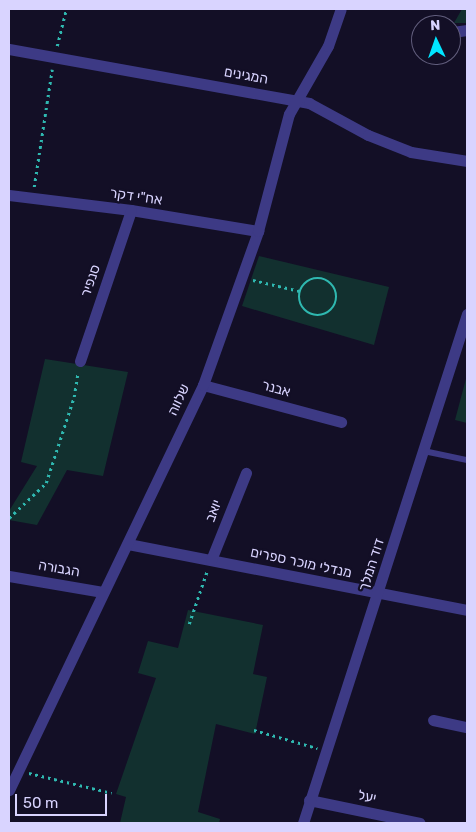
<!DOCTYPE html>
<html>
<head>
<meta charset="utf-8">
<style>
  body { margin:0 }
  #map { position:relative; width:476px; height:832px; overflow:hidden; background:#130f26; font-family:Rubik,"Noto Sans Hebrew",sans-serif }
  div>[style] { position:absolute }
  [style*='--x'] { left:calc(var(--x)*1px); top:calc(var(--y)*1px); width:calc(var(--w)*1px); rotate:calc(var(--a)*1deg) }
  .green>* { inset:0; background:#12302f }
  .path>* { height:2.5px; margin-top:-1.25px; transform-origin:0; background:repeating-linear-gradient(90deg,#2fb8b0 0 2.5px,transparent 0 6.5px) }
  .path>.ring { margin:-1.25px; padding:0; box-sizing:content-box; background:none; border:2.5px solid #2fb8b0; border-radius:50% }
  .service>* { height:5.5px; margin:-2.75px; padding:0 2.75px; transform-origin:2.75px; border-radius:2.75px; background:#3d3a85 }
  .minor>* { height:11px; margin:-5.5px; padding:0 5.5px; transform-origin:5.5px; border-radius:5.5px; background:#3d3a85 }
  span { translate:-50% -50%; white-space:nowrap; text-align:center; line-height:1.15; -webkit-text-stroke:4.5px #130f26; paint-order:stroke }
  .street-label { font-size:14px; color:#d9d4ff }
  .frame { position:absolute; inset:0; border:10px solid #d9d4ff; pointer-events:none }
  .north { position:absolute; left:411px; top:15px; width:50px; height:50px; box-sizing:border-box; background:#130f26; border:1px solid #625e7d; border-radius:50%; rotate:357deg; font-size:14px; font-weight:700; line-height:20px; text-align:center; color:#d9d4ff }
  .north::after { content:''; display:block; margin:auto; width:18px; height:22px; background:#00e5ff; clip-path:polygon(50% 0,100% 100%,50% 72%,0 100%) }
  .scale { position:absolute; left:15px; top:794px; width:92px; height:22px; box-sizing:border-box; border:2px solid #d9d4ff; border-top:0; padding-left:6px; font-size:15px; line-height:18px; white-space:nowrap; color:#d9d4ff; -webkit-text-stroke:4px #130f26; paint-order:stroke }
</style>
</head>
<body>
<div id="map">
  <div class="green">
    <i style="clip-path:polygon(462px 9px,467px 9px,467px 23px,454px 23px)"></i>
    <i style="clip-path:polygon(259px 256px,389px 287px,374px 345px,242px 306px)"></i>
    <i style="clip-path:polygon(45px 359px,128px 372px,103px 476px,67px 470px,37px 525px,9px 520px,9px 511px,37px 466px,21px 462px)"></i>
    <i style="clip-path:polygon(467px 375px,467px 423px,455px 420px)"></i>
    <i style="clip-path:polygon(188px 610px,263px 625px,253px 674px,267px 677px,255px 734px,216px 724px,198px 812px,220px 819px,219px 823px,120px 823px,126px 797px,116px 794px,156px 678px,138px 673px,148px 641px,178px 648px)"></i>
  </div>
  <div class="path">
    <i style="--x:57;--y:46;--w:38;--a:-76"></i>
    <i style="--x:34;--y:187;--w:119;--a:-81.3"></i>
    <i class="ring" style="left:299px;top:278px;width:35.5px;height:35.5px"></i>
    <i style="--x:253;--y:280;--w:48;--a:13.2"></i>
    <i style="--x:9;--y:518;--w:51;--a:-43.4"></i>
    <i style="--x:46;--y:483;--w:90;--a:-72"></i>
    <i style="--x:74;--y:397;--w:25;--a:-81"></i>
    <i style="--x:189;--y:624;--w:56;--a:-71.2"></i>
    <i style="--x:254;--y:730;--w:66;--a:15.9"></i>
    <i style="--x:29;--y:773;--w:85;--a:13.5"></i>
  </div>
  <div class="service">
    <i style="--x:424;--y:451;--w:44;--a:11.8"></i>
  </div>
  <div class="minor">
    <i style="--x:453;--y:32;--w:14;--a:-8"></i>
    <i style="--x:9;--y:49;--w:305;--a:10.2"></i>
    <i style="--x:309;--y:103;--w:67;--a:28.5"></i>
    <i style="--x:368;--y:135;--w:46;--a:21.6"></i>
    <i style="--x:411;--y:152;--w:57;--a:9.1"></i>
    <i style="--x:9;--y:195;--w:123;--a:7"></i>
    <i style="--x:131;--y:210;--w:129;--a:9.4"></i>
    <i style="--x:80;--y:361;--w:159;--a:-71.3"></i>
    <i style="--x:203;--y:385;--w:143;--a:15"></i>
    <i style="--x:128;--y:544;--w:345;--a:11"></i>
    <i style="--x:211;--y:560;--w:94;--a:-68.1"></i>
    <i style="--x:9;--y:576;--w:95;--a:9.7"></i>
    <i style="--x:433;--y:720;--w:35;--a:12"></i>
    <i style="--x:9;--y:790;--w:449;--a:-64.4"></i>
    <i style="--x:203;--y:385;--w:164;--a:-70.3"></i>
    <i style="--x:258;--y:231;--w:121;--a:-75.2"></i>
    <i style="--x:289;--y:114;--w:78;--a:-60.2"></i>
    <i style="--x:328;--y:46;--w:39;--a:-71"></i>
    <i style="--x:309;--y:800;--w:113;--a:11.7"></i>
    <i style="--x:303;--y:823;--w:535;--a:-72.14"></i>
  </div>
  <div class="street-label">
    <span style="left:246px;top:76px;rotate:10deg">המגינים</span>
    <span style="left:136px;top:197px;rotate:8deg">אח"י דקר</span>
    <span style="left:91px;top:281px;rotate:-71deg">סנפיר</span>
    <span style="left:276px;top:389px;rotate:15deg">אבנר</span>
    <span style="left:179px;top:400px;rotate:-65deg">שלווה</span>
    <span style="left:214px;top:511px;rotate:-69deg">יואב</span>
    <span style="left:301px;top:563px;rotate:12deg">מנדלי מוכר ספרים</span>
    <span style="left:372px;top:565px;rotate:-72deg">דוד המלך</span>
    <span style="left:59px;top:569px;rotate:10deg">הגבורה</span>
    <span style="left:367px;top:797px;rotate:12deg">יעל</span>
  </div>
  <div class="frame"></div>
  <div class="north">N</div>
  <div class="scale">50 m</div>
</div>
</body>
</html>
